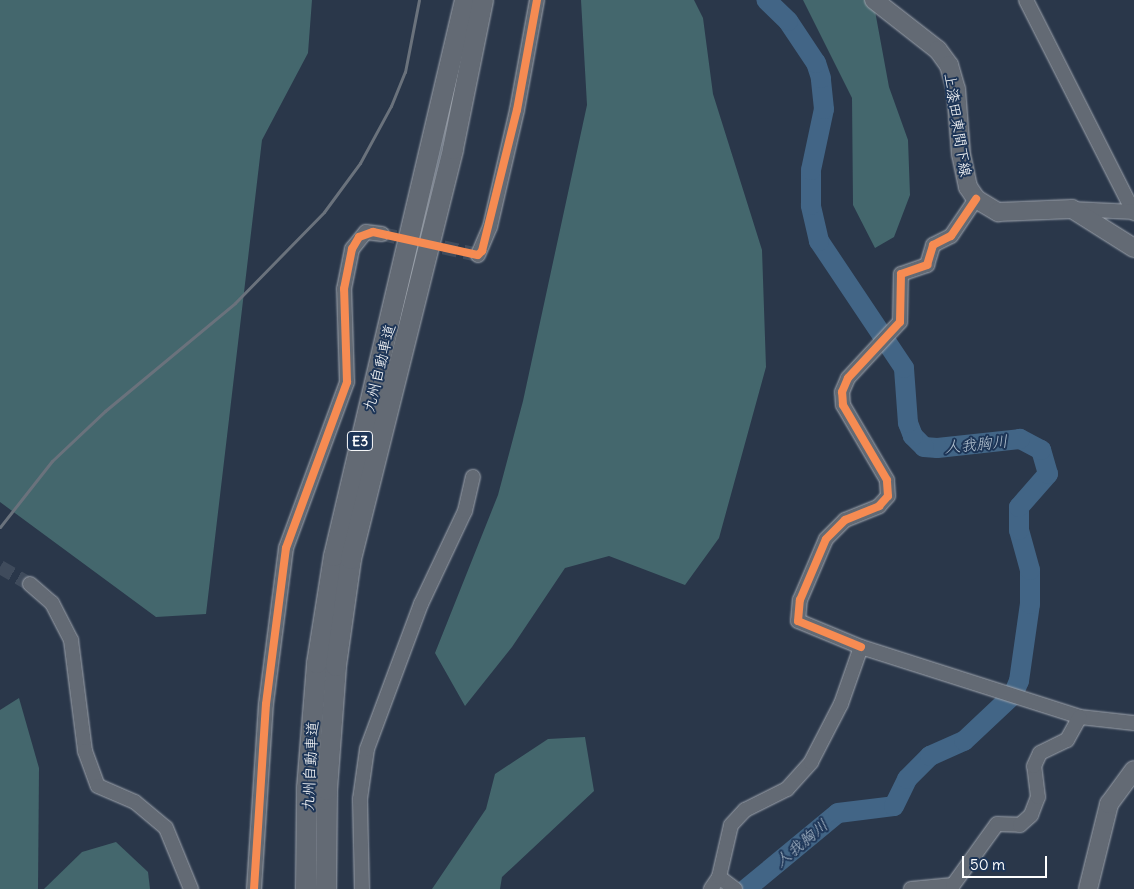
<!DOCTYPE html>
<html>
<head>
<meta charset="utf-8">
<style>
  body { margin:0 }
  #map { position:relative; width:1134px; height:889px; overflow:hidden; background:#2a374a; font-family:Delius,"Klee One",sans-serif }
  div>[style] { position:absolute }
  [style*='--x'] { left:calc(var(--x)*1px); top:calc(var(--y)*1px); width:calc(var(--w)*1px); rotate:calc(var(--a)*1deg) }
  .green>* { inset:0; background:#44676d }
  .river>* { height:20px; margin:-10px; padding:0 10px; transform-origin:10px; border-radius:10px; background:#426586 }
  .minor-tunnel>* { height:14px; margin-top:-7px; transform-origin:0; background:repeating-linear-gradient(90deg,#3f4b5c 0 14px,transparent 0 21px) }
  .roads { filter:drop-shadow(0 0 1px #9fa5ae) drop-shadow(0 0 1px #9fa5ae) }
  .minor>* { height:14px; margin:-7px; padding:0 7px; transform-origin:7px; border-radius:7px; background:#636a74 }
  .major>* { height:18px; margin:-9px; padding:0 9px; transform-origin:9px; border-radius:9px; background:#636a74 }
  .highway>* { height:20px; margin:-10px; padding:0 10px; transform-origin:10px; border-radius:10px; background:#636a74 }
  .rail>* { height:3px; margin:-1.5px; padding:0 1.5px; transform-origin:1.5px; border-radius:1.5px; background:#6a727c }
  .cycleway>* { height:8px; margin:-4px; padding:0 4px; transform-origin:4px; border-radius:4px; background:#f68b52 }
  span { translate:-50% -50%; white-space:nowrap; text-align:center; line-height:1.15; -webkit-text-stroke:4px #1d3557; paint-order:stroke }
  .shield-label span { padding:1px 4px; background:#1d3557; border:1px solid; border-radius:4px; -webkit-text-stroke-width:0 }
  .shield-label { font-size:14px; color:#fff; font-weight:700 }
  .street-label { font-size:15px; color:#fff }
  .water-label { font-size:16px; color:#b4c3d1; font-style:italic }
  .scale { position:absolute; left:962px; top:856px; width:85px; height:22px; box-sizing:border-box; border:2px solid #fff; border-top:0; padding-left:6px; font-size:15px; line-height:18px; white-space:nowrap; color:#fff; -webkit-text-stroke:4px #1d3557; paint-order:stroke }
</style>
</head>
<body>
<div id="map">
  <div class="green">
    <i style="clip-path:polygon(0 0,312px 0,308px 53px,262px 140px,206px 614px,156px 617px,0 502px)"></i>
    <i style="clip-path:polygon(581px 0,694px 0,703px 18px,713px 94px,762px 250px,766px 367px,719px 538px,685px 585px,609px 556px,565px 568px,512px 647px,465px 706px,435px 653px,498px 495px,523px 401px,587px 105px)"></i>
    <i style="clip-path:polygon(803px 0,873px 0,889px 87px,908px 140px,910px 195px,894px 237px,875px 248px,853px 205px,852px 98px)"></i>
    <i style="clip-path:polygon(19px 698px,39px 768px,38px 889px,0 889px,0 710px)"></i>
    <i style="clip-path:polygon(585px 737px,594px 791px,502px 877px,500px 889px,432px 889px,486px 809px,495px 774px,548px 739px)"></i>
    <i style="clip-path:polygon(116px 842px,148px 872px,150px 889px,44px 889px,82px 852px)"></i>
  </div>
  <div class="river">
    <i style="--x:746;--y:889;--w:119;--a:-39.6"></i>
    <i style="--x:838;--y:813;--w:56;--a:-7.1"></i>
    <i style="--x:894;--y:806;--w:30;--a:-64"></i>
    <i style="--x:907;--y:779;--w:33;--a:-45"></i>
    <i style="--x:930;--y:756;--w:37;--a:-24"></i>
    <i style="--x:964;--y:741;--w:67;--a:-43.2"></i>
    <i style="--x:1013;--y:695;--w:15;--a:-67"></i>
    <i style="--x:1019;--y:681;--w:78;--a:-81.9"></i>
    <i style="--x:1030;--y:604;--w:34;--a:-90"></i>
    <i style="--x:1030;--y:570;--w:41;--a:-105.4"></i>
    <i style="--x:1019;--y:530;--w:23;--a:-90"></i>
    <i style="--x:1019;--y:507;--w:44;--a:-48.7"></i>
    <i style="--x:1048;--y:474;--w:25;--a:-106"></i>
    <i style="--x:1041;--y:450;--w:24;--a:-152"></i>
    <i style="--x:1020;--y:439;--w:83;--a:173.8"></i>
    <i style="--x:937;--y:448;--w:13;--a:-176"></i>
    <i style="--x:924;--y:447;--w:16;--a:-135"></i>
    <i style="--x:913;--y:436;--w:14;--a:-111"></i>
    <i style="--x:908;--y:423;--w:55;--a:-94.2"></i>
    <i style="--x:904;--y:368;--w:153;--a:-123.8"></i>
    <i style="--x:819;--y:241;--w:37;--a:-103"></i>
    <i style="--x:811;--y:205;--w:35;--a:-90"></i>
    <i style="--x:811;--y:170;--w:62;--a:-78"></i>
    <i style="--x:824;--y:109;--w:31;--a:-96"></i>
    <i style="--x:821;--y:78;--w:16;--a:-108"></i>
    <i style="--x:816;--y:63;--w:50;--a:-123.7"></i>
    <i style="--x:788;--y:21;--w:30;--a:-136"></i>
  </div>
  <div class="minor-tunnel">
    <i style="--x:382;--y:234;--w:98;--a:12.3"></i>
    <i style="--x:0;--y:567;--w:34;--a:30"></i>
  </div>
  <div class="roads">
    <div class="minor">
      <i style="--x:1026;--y:0;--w:239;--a:63.1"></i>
      <i style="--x:1072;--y:209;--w:62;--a:2.8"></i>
      <i style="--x:478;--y:255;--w:30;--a:-67"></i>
      <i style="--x:490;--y:227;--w:120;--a:-77"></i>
      <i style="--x:517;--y:110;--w:112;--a:-79.7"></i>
      <i style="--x:30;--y:584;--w:29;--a:41"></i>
      <i style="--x:52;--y:603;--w:42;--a:62.8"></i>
      <i style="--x:71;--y:640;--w:112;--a:82.8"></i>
      <i style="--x:85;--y:751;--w:37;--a:70"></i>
      <i style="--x:98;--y:786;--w:40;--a:23.4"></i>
      <i style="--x:135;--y:802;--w:40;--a:40"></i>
      <i style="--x:166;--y:828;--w:66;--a:67.7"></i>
      <i style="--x:861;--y:647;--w:68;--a:-157.6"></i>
      <i style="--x:798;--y:621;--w:21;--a:-85"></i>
      <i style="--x:800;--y:600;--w:66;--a:-66.9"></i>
      <i style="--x:826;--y:539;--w:27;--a:-45"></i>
      <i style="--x:845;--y:520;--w:37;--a:-22"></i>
      <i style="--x:879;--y:506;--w:13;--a:-48"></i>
      <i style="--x:888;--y:496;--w:16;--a:-94"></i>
      <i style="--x:887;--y:480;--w:87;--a:-120.4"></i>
      <i style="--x:843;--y:405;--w:13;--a:-94"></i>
      <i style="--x:842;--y:392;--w:15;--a:-67"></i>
      <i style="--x:848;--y:378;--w:76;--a:-47.1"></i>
      <i style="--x:900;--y:322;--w:48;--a:-88.8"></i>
      <i style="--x:901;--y:274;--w:28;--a:-19"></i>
      <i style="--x:927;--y:265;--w:21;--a:-73"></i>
      <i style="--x:933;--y:245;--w:20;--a:-27"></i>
      <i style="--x:951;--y:236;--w:45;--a:-56"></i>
      <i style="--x:719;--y:877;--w:20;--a:37"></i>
      <i style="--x:254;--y:889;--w:185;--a:-86.3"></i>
      <i style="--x:266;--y:704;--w:157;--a:-82.7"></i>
      <i style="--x:286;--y:548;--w:177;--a:-69.8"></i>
      <i style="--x:347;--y:382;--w:93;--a:-91.8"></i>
      <i style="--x:344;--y:289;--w:41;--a:-78.7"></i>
      <i style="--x:352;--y:249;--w:22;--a:-51"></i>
      <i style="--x:366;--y:232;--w:16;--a:7"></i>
      <i style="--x:362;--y:889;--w:90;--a:-91.3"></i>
      <i style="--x:360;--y:799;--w:50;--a:-82"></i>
      <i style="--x:367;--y:749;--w:155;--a:-69.6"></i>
      <i style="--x:421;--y:604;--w:103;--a:-64.7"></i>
      <i style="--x:465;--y:511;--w:35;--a:-77"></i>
      <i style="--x:711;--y:889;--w:14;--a:-56"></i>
      <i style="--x:719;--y:877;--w:53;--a:-77"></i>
      <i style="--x:731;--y:825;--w:21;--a:-47"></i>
      <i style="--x:745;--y:810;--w:47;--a:-26.6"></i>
      <i style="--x:787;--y:789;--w:36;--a:-48"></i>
      <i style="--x:811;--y:762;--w:65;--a:-62.7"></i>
      <i style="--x:841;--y:704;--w:60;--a:-70.7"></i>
      <i style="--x:861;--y:647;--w:230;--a:17.7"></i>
      <i style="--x:1080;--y:717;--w:54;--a:6.3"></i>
      <i style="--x:911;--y:889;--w:42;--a:-5.4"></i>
      <i style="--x:953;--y:885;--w:75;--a:-54.2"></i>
      <i style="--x:997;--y:824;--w:23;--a:2"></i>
      <i style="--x:1020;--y:825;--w:15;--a:-42"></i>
      <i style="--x:1031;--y:815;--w:19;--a:-69"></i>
      <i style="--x:1038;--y:797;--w:31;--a:-97"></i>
      <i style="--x:1034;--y:766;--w:14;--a:-65"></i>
      <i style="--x:1040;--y:753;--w:30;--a:-26"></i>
      <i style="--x:1067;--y:740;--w:26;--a:-61"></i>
    </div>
    <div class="major">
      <i style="--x:874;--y:0;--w:81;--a:38"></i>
      <i style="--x:938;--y:50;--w:19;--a:54"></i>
      <i style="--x:949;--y:65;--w:25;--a:74"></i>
      <i style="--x:956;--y:89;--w:65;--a:85.6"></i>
      <i style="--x:961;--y:154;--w:34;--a:78"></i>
      <i style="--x:968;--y:187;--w:14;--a:56"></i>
      <i style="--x:976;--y:199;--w:26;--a:31"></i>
      <i style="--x:998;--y:212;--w:74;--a:-2.3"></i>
      <i style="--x:1072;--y:209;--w:73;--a:32.2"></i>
      <i style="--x:1088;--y:889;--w:88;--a:-76.1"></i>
      <i style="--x:1109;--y:804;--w:42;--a:-53.7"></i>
    </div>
    <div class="highway">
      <i style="--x:306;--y:889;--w:101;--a:-89.4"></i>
      <i style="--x:307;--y:788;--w:125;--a:-85.4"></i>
      <i style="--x:317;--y:663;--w:108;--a:-81"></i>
      <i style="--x:334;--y:556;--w:571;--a:-76.74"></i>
      <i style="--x:326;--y:889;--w:99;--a:-89.4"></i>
      <i style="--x:327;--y:790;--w:124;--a:-85.8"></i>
      <i style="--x:336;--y:666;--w:108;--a:-82"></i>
      <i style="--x:351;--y:559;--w:422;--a:-76"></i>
      <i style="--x:453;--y:149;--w:152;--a:-78.6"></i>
    </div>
  </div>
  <div class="rail">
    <i style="--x:0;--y:527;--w:84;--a:-51.8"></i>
    <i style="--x:52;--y:461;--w:73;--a:-43.3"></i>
    <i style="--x:105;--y:411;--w:169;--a:-39.7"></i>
    <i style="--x:235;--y:303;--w:127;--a:-45.6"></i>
    <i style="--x:324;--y:212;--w:61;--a:-53.7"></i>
    <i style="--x:360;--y:163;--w:65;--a:-61.5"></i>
    <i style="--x:391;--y:106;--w:37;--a:-68"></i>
    <i style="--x:405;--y:72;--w:73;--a:-79"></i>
  </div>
  <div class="cycleway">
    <i style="--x:861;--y:647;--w:68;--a:-157.6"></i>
    <i style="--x:798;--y:621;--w:21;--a:-85"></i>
    <i style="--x:800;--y:600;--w:66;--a:-66.9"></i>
    <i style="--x:826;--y:539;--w:27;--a:-45"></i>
    <i style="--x:845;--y:520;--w:37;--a:-22"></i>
    <i style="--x:879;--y:506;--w:13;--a:-48"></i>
    <i style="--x:888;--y:496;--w:16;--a:-94"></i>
    <i style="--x:887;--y:480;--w:87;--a:-120.4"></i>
    <i style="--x:843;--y:405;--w:13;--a:-94"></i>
    <i style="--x:842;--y:392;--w:15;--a:-67"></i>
    <i style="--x:848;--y:378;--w:76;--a:-47.1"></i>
    <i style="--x:900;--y:322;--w:48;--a:-88.8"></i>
    <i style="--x:901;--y:274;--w:28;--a:-19"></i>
    <i style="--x:927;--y:265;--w:21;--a:-73"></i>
    <i style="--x:933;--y:245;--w:20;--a:-27"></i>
    <i style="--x:951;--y:236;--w:45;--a:-56"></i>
    <i style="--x:254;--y:889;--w:185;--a:-86.3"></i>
    <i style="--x:266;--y:704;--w:157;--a:-82.7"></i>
    <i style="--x:286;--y:548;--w:177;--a:-69.8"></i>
    <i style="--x:347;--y:382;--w:93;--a:-91.8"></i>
    <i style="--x:344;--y:289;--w:41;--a:-78.7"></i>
    <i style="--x:352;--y:249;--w:14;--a:-60"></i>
    <i style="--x:359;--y:237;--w:15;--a:-20"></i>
    <i style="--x:373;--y:232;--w:107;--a:12.4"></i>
    <i style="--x:478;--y:255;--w:6;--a:-45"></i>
    <i style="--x:482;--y:251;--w:145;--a:-76.1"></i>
    <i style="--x:517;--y:110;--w:112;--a:-79.7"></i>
  </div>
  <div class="shield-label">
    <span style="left:360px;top:441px">E3</span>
  </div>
  <div class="street-label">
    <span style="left:958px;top:125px;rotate:81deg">上漆田東間下線</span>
    <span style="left:379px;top:368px;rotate:-76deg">九州自動車道</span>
    <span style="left:310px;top:766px;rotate:-87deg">九州自動車道</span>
  </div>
  <div class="water-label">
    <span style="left:976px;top:444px;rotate:-6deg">人我胸川</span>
    <span style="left:801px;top:843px;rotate:-40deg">人我胸川</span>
  </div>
  <div class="scale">50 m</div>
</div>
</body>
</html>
